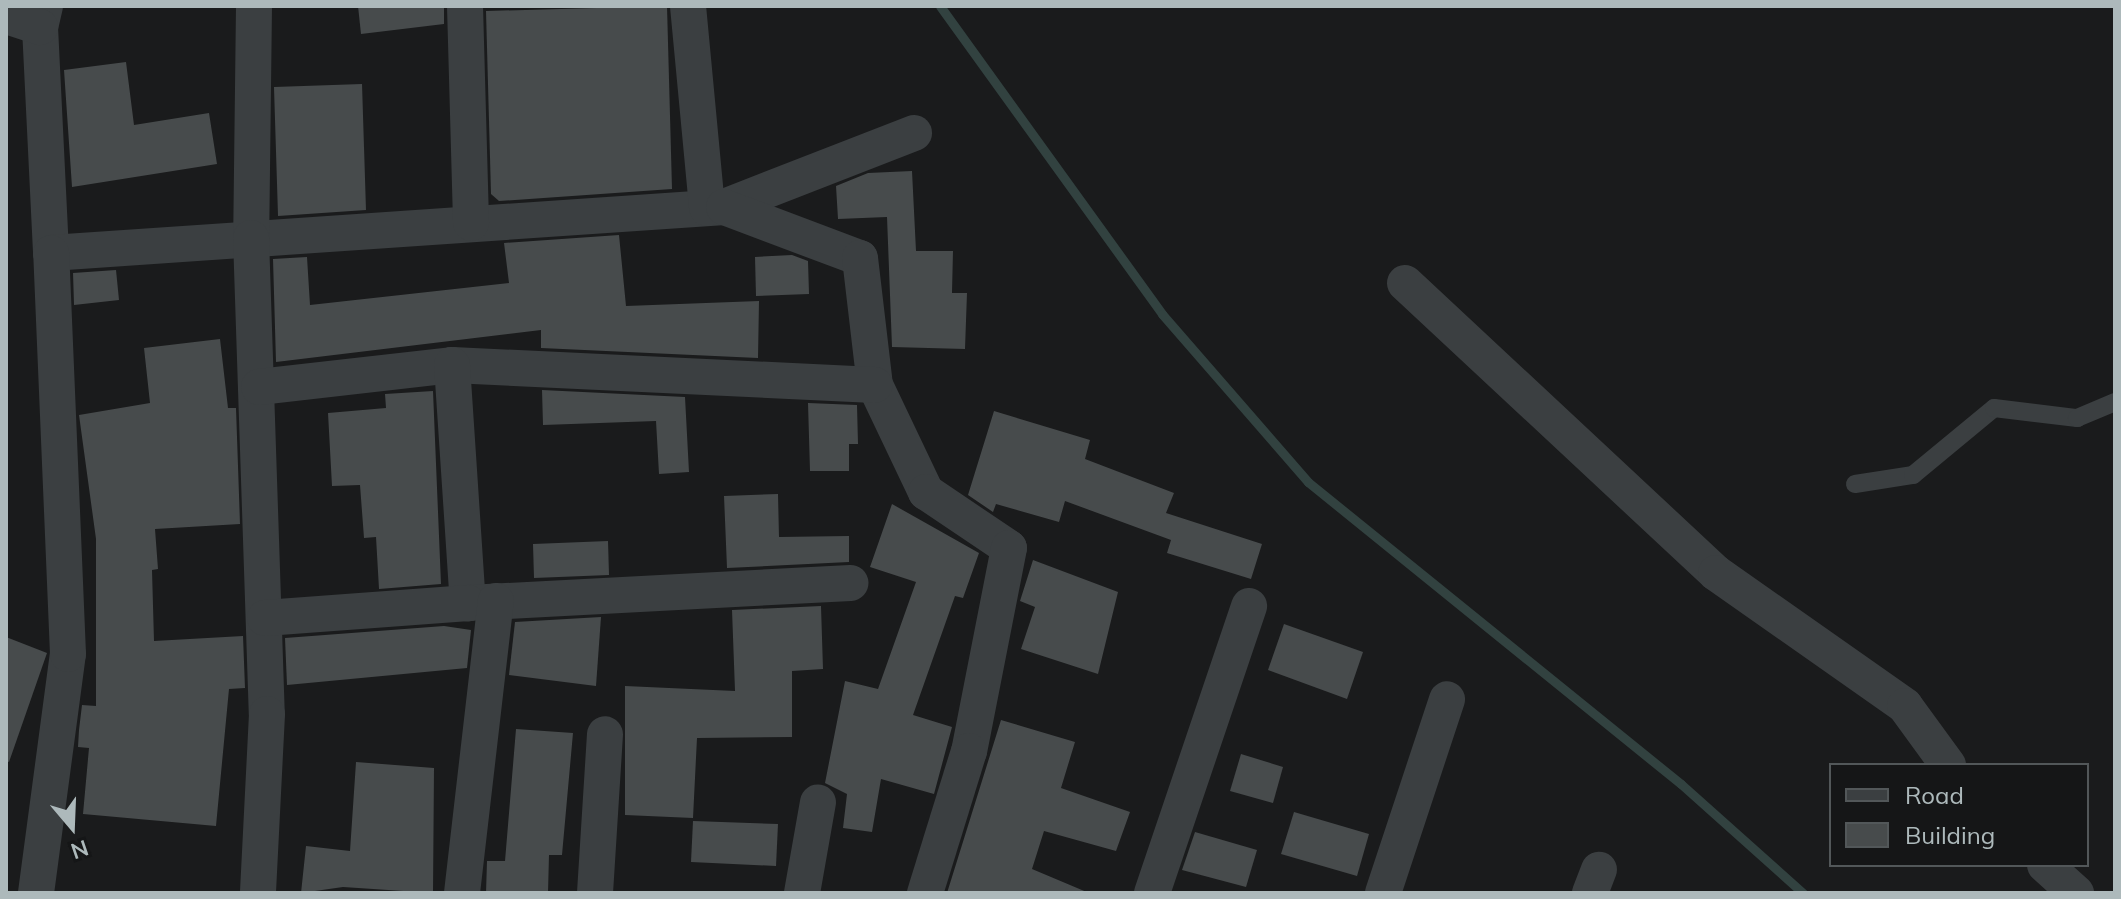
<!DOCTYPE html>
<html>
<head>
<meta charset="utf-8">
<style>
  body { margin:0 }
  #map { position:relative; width:2121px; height:899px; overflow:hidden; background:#1a1b1c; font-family:Mulish,sans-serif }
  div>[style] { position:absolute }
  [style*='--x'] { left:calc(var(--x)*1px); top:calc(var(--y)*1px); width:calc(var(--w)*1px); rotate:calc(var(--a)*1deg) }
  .stream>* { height:9px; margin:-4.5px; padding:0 4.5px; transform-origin:4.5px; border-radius:4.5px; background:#324240 }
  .building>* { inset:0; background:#474b4c }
  .service>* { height:18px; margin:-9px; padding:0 9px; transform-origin:9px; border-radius:9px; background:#3b3f41 }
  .minor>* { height:36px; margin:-18px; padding:0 18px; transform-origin:18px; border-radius:18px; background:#3b3f41 }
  span { translate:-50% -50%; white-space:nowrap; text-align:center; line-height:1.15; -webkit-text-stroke:6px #151617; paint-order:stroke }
  .frame { position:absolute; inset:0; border:8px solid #adb9bb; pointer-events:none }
  .legend { position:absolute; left:1829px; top:763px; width:260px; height:104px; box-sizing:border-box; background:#151617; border:2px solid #525759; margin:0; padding:10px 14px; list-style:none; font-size:24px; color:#adb9bb }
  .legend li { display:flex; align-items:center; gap:16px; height:40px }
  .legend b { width:40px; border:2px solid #525759 }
  .north { position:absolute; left:32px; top:787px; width:80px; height:80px; -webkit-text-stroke:6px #151617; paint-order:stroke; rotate:161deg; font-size:22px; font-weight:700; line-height:32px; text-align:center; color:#adb9bb }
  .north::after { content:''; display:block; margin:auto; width:28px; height:36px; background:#adb9bb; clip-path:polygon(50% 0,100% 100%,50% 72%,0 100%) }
</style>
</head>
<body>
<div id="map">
  <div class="stream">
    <i style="--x:940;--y:6;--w:380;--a:54.2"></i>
    <i style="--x:1162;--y:314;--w:223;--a:49"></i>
    <i style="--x:1308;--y:482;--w:480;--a:39"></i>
    <i style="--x:1681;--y:784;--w:164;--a:41.8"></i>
  </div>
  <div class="building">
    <i style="clip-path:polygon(358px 6px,444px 6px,444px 24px,361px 34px)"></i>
    <i style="clip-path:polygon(667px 6px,672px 189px,499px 201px,491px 194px,486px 11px)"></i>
    <i style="clip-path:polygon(126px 62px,134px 125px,209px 113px,217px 164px,72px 187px,64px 70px)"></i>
    <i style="clip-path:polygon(362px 84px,366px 210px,278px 216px,274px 87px)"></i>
    <i style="clip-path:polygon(912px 171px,916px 251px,953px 251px,952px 293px,967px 293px,965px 349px,892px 347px,887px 217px,838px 219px,836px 186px,868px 173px)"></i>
    <i style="clip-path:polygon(619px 235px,626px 306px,759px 301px,758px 358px,541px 348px,541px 330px,276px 362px,273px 259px,307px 257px,310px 305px,509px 283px,504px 243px)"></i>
    <i style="clip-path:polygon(792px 255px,808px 261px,809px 294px,756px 296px,755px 257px)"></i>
    <i style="clip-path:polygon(116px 270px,119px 300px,74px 305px,73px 273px)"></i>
    <i style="clip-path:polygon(220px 339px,228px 408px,236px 408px,240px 524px,155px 529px,158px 569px,152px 570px,154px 641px,243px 636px,245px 688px,229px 689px,216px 826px,83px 814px,89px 748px,78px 747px,79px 730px,82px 705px,96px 706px,96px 539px,79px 415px,150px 403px,144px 348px)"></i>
    <i style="clip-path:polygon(542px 390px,685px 397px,689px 472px,659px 474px,656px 421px,543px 425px)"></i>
    <i style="clip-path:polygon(433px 391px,441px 584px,379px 589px,376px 537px,364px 538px,360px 485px,332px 486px,328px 413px,386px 408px,385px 394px)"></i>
    <i style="clip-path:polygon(808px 403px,857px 405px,858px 444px,849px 444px,849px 471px,810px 471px)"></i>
    <i style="clip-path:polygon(994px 411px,1090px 440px,1085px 459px,1174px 493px,1166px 513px,1262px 544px,1251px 579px,1167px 553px,1171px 540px,1065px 501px,1059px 522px,996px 504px,993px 512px,968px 495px)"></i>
    <i style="clip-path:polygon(778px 494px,779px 537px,849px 536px,849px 562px,727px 568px,724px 496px)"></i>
    <i style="clip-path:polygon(892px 504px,979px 553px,963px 598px,955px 596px,913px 715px,952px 727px,934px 794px,881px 779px,872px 832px,843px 828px,847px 794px,825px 783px,845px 681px,878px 689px,916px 582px,870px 567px)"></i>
    <i style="clip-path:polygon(608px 541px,609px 575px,534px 578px,533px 544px)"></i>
    <i style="clip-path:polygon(1033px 560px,1118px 592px,1098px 674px,1021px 649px,1035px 607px,1020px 601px)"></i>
    <i style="clip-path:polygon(821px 606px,823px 669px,792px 671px,792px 737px,697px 738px,693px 818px,625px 815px,625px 686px,735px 691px,732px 610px)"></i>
    <i style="clip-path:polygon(601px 617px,596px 686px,509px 675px,515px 622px)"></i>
    <i style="clip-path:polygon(1284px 624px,1363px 652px,1347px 699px,1268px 670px)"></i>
    <i style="clip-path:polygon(444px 626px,471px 630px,467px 668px,287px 685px,285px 638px)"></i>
    <i style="clip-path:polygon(6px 637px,47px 653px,9px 762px,6px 761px)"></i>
    <i style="clip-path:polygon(1001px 720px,1075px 742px,1061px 788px,1130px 812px,1116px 851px,1044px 831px,1032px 869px,1089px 893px,947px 893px)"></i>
    <i style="clip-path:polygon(516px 729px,573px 733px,562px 855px,549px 855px,548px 893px,486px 893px,487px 861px,505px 861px)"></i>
    <i style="clip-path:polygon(1241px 754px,1283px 767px,1273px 803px,1230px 791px)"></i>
    <i style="clip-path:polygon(356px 762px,434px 768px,433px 893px,343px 887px,301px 893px,306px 846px,350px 851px)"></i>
    <i style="clip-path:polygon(1294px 812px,1369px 834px,1357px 876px,1281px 854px)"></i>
    <i style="clip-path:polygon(693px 821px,778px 824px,776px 866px,691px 862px)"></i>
    <i style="clip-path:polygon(1195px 832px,1257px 850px,1246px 887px,1182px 870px)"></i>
  </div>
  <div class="service">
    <i style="--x:1855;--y:484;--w:59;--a:-8.8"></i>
    <i style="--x:1913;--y:475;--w:105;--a:-39.6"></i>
    <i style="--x:1994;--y:408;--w:84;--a:6.9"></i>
    <i style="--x:2077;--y:418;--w:41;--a:-22.8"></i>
  </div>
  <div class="minor">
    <i style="--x:45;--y:6;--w:22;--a:103"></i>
    <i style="--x:40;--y:27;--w:226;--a:87.2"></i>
    <i style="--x:51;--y:253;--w:675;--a:-3.91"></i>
    <i style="--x:724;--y:207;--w:204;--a:-21.3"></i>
    <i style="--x:254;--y:6;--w:232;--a:90.7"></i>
    <i style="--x:251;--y:238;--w:476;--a:88.1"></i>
    <i style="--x:267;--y:714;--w:179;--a:92.9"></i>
    <i style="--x:465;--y:6;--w:217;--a:88.4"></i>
    <i style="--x:688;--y:6;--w:203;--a:84.6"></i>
    <i style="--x:6;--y:16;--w:36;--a:18"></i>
    <i style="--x:724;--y:207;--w:145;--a:20.6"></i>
    <i style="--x:860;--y:258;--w:128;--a:83.3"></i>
    <i style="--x:875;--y:385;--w:119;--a:64.5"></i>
    <i style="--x:926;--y:492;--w:100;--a:34"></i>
    <i style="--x:1009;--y:548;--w:207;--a:101.1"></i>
    <i style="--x:969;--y:751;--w:149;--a:107.2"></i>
    <i style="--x:1405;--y:283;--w:425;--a:43"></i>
    <i style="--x:1716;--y:573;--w:231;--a:35.1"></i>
    <i style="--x:1905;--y:706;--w:73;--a:53.9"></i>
    <i style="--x:452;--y:365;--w:423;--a:2.7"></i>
    <i style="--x:259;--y:387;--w:194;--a:-6.5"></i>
    <i style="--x:452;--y:365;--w:239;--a:86.2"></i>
    <i style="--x:468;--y:603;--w:383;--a:-3"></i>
    <i style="--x:265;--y:618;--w:204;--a:-4.2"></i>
    <i style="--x:2045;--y:865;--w:42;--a:42.1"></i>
    <i style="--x:36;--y:893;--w:241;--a:-82.4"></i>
    <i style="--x:68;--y:654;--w:401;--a:-92.4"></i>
    <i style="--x:462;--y:893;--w:294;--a:-83.4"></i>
    <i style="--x:595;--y:893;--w:159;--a:-86.4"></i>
    <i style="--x:802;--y:893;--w:92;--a:-80"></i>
    <i style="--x:1152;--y:893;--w:303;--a:-71.3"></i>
    <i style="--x:1383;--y:893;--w:204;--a:-71.7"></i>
    <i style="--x:1590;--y:893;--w:25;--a:-69"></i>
  </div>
  <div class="frame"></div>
  <ul class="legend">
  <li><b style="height:10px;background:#3b3f41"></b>Road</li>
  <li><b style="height:22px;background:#474b4c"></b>Building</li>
  </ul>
  <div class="north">N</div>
</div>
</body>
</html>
